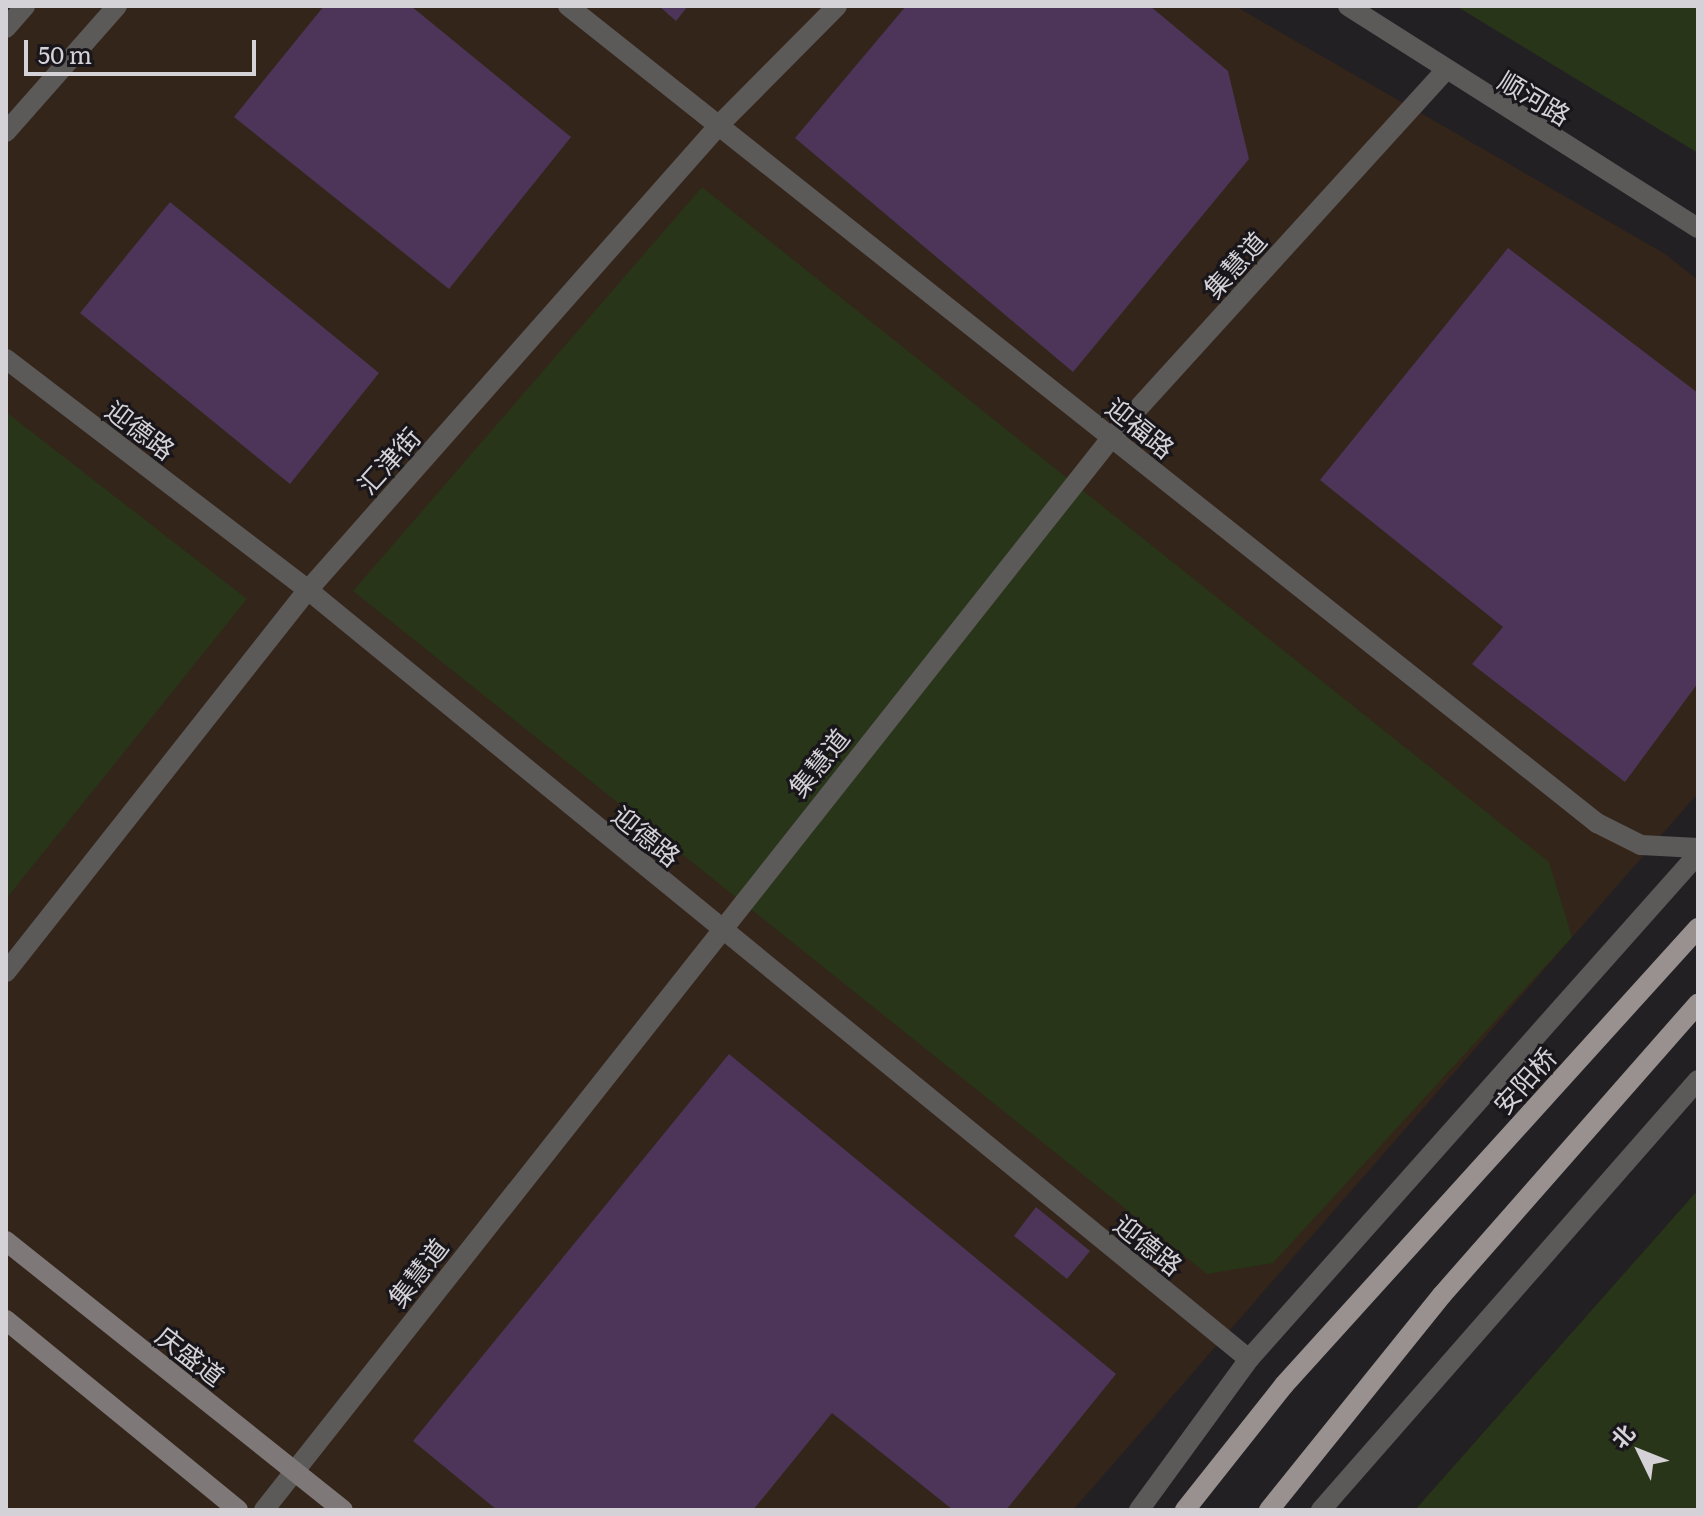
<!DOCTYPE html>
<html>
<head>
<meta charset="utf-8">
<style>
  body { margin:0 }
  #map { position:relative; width:1704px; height:1516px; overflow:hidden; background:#232024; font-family:Literata,"Noto Sans SC",serif }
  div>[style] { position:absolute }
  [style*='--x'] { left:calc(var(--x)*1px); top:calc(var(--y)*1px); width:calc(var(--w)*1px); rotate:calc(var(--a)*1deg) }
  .commercial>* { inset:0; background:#332519 }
  .green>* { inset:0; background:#283518 }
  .building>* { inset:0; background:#4c3559 }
  .tertiary>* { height:20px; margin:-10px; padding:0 10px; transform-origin:10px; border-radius:10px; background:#5c5959 }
  .secondary>* { height:20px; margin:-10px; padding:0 10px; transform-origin:10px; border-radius:10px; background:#7e7878 }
  .primary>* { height:20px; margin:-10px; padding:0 10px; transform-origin:10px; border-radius:10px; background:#989190 }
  span { translate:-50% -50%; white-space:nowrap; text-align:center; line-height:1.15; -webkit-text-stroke:6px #19161b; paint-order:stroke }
  .street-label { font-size:26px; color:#d4d2d6 }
  .frame { position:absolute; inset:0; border:8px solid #d4d2d6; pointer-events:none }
  .north { position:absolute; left:1600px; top:1412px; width:80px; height:80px; -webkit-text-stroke:6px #19161b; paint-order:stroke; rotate:313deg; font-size:22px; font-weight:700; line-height:32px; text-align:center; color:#d4d2d6 }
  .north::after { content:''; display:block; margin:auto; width:28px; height:36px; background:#d4d2d6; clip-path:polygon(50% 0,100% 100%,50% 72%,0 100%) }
  .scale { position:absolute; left:24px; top:40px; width:232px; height:36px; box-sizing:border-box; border:4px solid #d4d2d6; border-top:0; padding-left:10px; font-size:24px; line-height:28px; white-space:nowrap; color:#d4d2d6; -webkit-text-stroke:6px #19161b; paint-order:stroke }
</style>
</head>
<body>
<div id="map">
  <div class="commercial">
    <i style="clip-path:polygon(6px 6px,1235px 6px,1665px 254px,1698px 280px,1698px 793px,1073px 1510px,6px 1510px)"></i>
  </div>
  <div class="green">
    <i style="clip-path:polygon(1456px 6px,1698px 6px,1698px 153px)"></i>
    <i style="clip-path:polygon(702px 187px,1549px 862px,1572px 937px,1273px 1263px,1207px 1274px,353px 591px)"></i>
    <i style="clip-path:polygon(6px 412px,247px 599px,6px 899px)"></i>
    <i style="clip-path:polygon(1698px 1190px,1698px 1510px,1415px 1510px)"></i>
  </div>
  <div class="building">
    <i style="clip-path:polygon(324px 6px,411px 6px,571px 137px,449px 289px,234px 117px)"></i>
    <i style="clip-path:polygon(659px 6px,688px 6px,676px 21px)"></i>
    <i style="clip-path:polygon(906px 6px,1150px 6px,1228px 71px,1249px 159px,1073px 372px,795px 138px)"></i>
    <i style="clip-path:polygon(170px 202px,379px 373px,290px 484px,80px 313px)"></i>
    <i style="clip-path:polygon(1508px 248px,1698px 393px,1698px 683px,1625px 782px,1472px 664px,1503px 627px,1320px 480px)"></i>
    <i style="clip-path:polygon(729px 1054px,1116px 1374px,1006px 1510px,953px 1510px,832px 1413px,753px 1510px,497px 1510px,413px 1441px)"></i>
    <i style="clip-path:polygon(1036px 1207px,1090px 1251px,1067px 1279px,1014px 1236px)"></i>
  </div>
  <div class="tertiary">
    <i style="--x:568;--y:6;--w:1314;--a:38.45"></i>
    <i style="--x:1597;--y:823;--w:49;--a:26.6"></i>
    <i style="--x:1641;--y:845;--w:57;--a:3"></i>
    <i style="--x:1348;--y:6;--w:414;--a:32.4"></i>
    <i style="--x:6;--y:28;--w:29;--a:-49"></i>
    <i style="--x:6;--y:132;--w:168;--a:-48.6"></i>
    <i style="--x:6;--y:359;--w:380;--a:37.4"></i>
    <i style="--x:308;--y:590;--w:1215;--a:39.26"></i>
    <i style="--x:6;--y:972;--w:487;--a:-51.7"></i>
    <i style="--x:308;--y:590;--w:622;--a:-48.52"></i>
    <i style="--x:720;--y:124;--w:166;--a:-45.2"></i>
    <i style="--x:264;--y:1510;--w:1368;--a:-51.68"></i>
    <i style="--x:1112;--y:437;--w:492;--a:-47.7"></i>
    <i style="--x:1139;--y:1510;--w:187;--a:-53.9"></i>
    <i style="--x:1249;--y:1359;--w:676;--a:-48.36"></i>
    <i style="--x:1321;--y:1510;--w:572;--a:-48.76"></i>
  </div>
  <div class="secondary">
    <i style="--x:6;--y:1241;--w:431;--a:38.6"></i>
    <i style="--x:6;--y:1320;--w:300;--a:39.3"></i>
  </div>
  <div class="primary">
    <i style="--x:1185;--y:1510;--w:159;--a:-51.6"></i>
    <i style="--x:1284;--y:1385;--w:617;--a:-47.83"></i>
    <i style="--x:1269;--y:1510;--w:276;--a:-51.2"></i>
    <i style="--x:1442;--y:1295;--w:388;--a:-48.7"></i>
  </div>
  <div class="street-label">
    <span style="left:1535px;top:97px;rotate:31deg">顺河路</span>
    <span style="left:1234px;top:264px;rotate:-48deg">集慧道</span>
    <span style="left:1141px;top:427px;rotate:39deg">迎福路</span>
    <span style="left:141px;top:429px;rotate:37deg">迎德路</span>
    <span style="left:388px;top:460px;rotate:-48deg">汇津街</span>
    <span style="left:818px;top:762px;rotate:-51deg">集慧道</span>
    <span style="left:647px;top:835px;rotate:39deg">迎德路</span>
    <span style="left:1524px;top:1080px;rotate:-48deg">安阳桥</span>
    <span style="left:1149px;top:1244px;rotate:39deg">迎德路</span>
    <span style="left:417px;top:1272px;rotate:-52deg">集慧道</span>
    <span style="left:191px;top:1355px;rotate:38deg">庆盛道</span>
  </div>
  <div class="frame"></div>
  <div class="north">北</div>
  <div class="scale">50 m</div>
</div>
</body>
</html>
